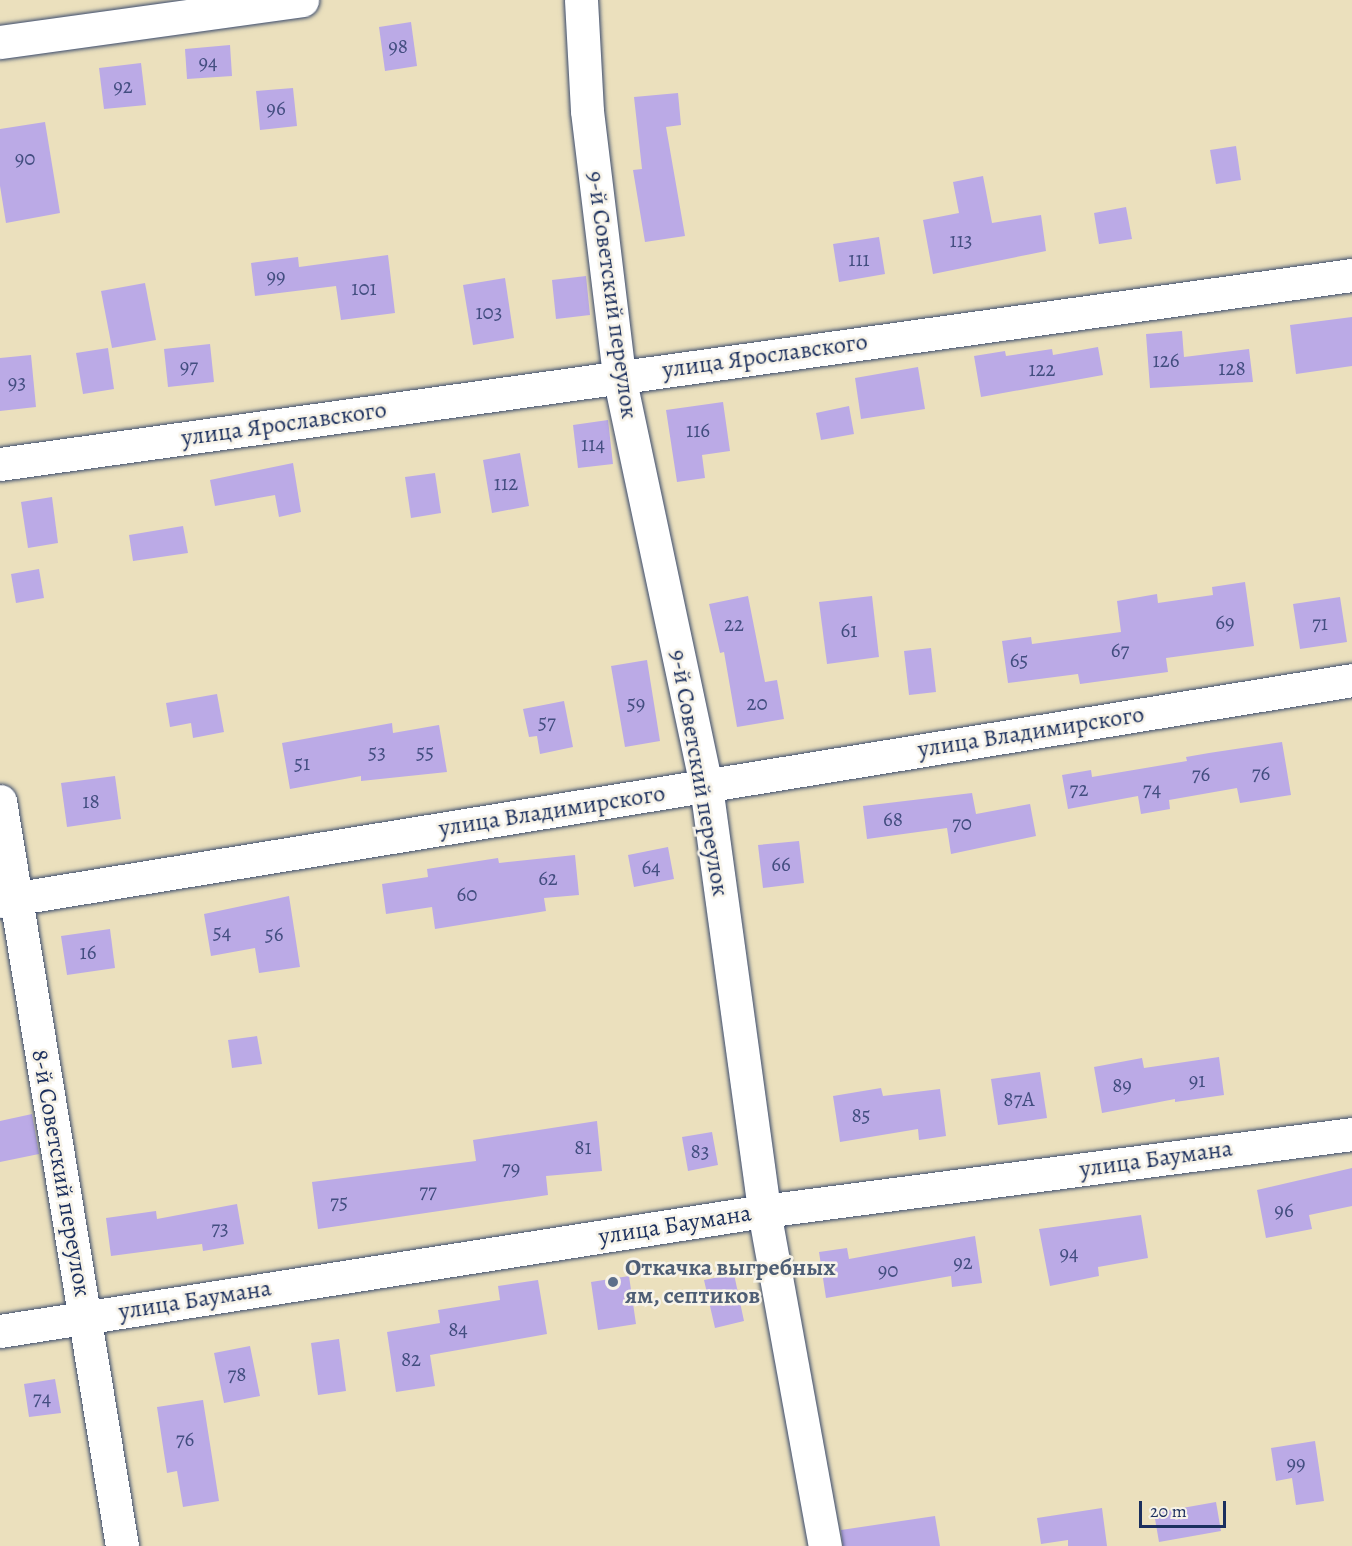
<!DOCTYPE html>
<html>
<head>
<meta charset="utf-8">
<style>
  body { margin:0 }
  #map { position:relative; width:1352px; height:1546px; overflow:hidden; background:#ebe0bd; font-family:Alegreya,serif }
  div>[style] { position:absolute }
  [style*='--x'] { left:calc(var(--x)*1px); top:calc(var(--y)*1px); width:calc(var(--w)*1px); rotate:calc(var(--a)*1deg) }
  .building>* { inset:0; background:#bbaae6 }
  .roads { filter:drop-shadow(0 0 2px #3a4a6c) drop-shadow(0 0 2px #3a4a6c) }
  .minor>* { height:33px; margin:-16.5px; padding:0 16.5px; transform-origin:16.5px; border-radius:16.5px; background:#fff }
  .dots>* { width:16px; height:16px; translate:-50% -50%; box-sizing:border-box; border:3px solid #f7f3e8; border-radius:50% }
  span { translate:-50% -50%; white-space:nowrap; text-align:center; line-height:1.15; -webkit-text-stroke:5px #f7f3e8; paint-order:stroke }
  .number-label { font-size:21px; color:#434e80 }
  .number-label span { -webkit-text-stroke-width:0 }
  .street-label { font-size:24px; color:#1b2f5e }
  .service-label { font-size:24px; color:#4e5e75; font-weight:700 }
  .left { translate:0 -50%; text-align:left }
  .scale { position:absolute; left:1139px; top:1501px; width:87px; height:27px; box-sizing:border-box; border:3px solid #1b2f5e; border-top:0; padding-left:8px; font-size:18px; line-height:21px; white-space:nowrap; color:#1b2f5e; -webkit-text-stroke:4px #f7f3e8; paint-order:stroke }
</style>
</head>
<body>
<div id="map">
  <div class="building">
    <i style="clip-path:polygon(411px 22px,417px 66px,385px 71px,379px 27px)"></i>
    <i style="clip-path:polygon(230px 45px,232px 76px,187px 79px,185px 49px)"></i>
    <i style="clip-path:polygon(141px 63px,146px 105px,104px 109px,99px 68px)"></i>
    <i style="clip-path:polygon(293px 88px,297px 126px,260px 130px,256px 91px)"></i>
    <i style="clip-path:polygon(678px 93px,681px 125px,666px 127px,685px 236px,645px 242px,633px 170px,642px 169px,634px 97px)"></i>
    <i style="clip-path:polygon(45px 122px,60px 213px,6px 223px,0 186px,0 129px)"></i>
    <i style="clip-path:polygon(1236px 146px,1241px 180px,1216px 184px,1210px 150px)"></i>
    <i style="clip-path:polygon(983px 176px,992px 223px,1041px 215px,1046px 251px,933px 274px,923px 220px,959px 213px,953px 182px)"></i>
    <i style="clip-path:polygon(1126px 207px,1132px 239px,1099px 244px,1094px 213px)"></i>
    <i style="clip-path:polygon(879px 237px,885px 274px,839px 282px,833px 244px)"></i>
    <i style="clip-path:polygon(388px 255px,395px 313px,341px 320px,336px 286px,255px 296px,251px 263px,298px 257px,299px 267px)"></i>
    <i style="clip-path:polygon(586px 276px,590px 315px,556px 319px,552px 280px)"></i>
    <i style="clip-path:polygon(505px 278px,514px 338px,473px 345px,463px 285px)"></i>
    <i style="clip-path:polygon(145px 283px,156px 340px,112px 348px,101px 291px)"></i>
    <i style="clip-path:polygon(1352px 317px,1352px 366px,1296px 374px,1290px 325px)"></i>
    <i style="clip-path:polygon(1182px 331px,1184px 357px,1249px 349px,1253px 382px,1150px 388px,1146px 334px)"></i>
    <i style="clip-path:polygon(210px 344px,214px 382px,168px 387px,164px 349px)"></i>
    <i style="clip-path:polygon(1098px 347px,1103px 375px,981px 397px,974px 356px,1005px 351px,1006px 356px,1052px 349px,1053px 355px)"></i>
    <i style="clip-path:polygon(108px 348px,114px 389px,83px 394px,76px 353px)"></i>
    <i style="clip-path:polygon(31px 355px,36px 407px,0 411px,0 358px)"></i>
    <i style="clip-path:polygon(918px 367px,925px 409px,861px 419px,855px 378px)"></i>
    <i style="clip-path:polygon(723px 402px,730px 451px,702px 455px,705px 478px,677px 482px,666px 410px)"></i>
    <i style="clip-path:polygon(849px 406px,854px 434px,821px 440px,816px 413px)"></i>
    <i style="clip-path:polygon(608px 420px,613px 464px,578px 468px,573px 425px)"></i>
    <i style="clip-path:polygon(520px 453px,529px 506px,492px 513px,483px 460px)"></i>
    <i style="clip-path:polygon(293px 463px,301px 512px,279px 517px,275px 495px,215px 506px,210px 480px)"></i>
    <i style="clip-path:polygon(435px 473px,441px 513px,411px 518px,405px 477px)"></i>
    <i style="clip-path:polygon(52px 497px,58px 543px,28px 548px,21px 502px)"></i>
    <i style="clip-path:polygon(183px 526px,188px 553px,133px 561px,129px 535px)"></i>
    <i style="clip-path:polygon(39px 569px,44px 598px,16px 603px,11px 574px)"></i>
    <i style="clip-path:polygon(1245px 582px,1254px 646px,1166px 658px,1168px 672px,1080px 684px,1078px 674px,1008px 683px,1002px 641px,1031px 637px,1032px 644px,1121px 632px,1117px 601px,1157px 594px,1158px 603px,1213px 595px,1212px 587px)"></i>
    <i style="clip-path:polygon(748px 596px,765px 682px,777px 680px,784px 719px,737px 727px,724px 652px,720px 653px,709px 604px)"></i>
    <i style="clip-path:polygon(872px 596px,879px 657px,827px 664px,819px 602px)"></i>
    <i style="clip-path:polygon(1340px 597px,1347px 642px,1300px 649px,1293px 604px)"></i>
    <i style="clip-path:polygon(931px 648px,936px 692px,909px 695px,904px 651px)"></i>
    <i style="clip-path:polygon(647px 660px,660px 741px,625px 747px,611px 666px)"></i>
    <i style="clip-path:polygon(217px 694px,224px 732px,193px 738px,191px 723px,170px 727px,166px 703px)"></i>
    <i style="clip-path:polygon(564px 701px,573px 747px,540px 754px,537px 736px,529px 737px,523px 709px)"></i>
    <i style="clip-path:polygon(392px 723px,393px 733px,439px 725px,447px 772px,361px 781px,361px 776px,290px 789px,282px 743px)"></i>
    <i style="clip-path:polygon(1282px 742px,1291px 795px,1240px 803px,1237px 788px,1169px 800px,1170px 809px,1141px 814px,1138px 796px,1068px 809px,1062px 775px,1091px 770px,1092px 777px,1187px 761px,1186px 757px,1209px 753px)"></i>
    <i style="clip-path:polygon(115px 776px,121px 819px,67px 827px,61px 783px)"></i>
    <i style="clip-path:polygon(972px 793px,976px 814px,1030px 804px,1036px 836px,951px 854px,947px 828px,867px 839px,863px 806px)"></i>
    <i style="clip-path:polygon(799px 841px,804px 883px,763px 888px,758px 845px)"></i>
    <i style="clip-path:polygon(668px 847px,674px 879px,634px 887px,628px 855px)"></i>
    <i style="clip-path:polygon(575px 855px,579px 895px,544px 898px,546px 911px,435px 929px,432px 907px,386px 914px,382px 884px,428px 877px,427px 869px,498px 858px,499px 863px)"></i>
    <i style="clip-path:polygon(289px 896px,300px 967px,259px 973px,255px 948px,211px 956px,204px 914px)"></i>
    <i style="clip-path:polygon(110px 929px,115px 968px,67px 975px,61px 936px)"></i>
    <i style="clip-path:polygon(257px 1036px,262px 1064px,232px 1068px,228px 1040px)"></i>
    <i style="clip-path:polygon(1219px 1057px,1224px 1095px,1175px 1102px,1175px 1099px,1102px 1113px,1094px 1067px,1142px 1058px,1144px 1068px)"></i>
    <i style="clip-path:polygon(1040px 1072px,1047px 1118px,998px 1125px,991px 1079px)"></i>
    <i style="clip-path:polygon(881px 1088px,883px 1096px,940px 1089px,946px 1136px,919px 1140px,918px 1129px,840px 1142px,833px 1096px)"></i>
    <i style="clip-path:polygon(32px 1114px,39px 1154px,0 1162px,0 1121px)"></i>
    <i style="clip-path:polygon(597px 1121px,602px 1171px,546px 1176px,548px 1195px,318px 1229px,312px 1182px,476px 1161px,473px 1140px)"></i>
    <i style="clip-path:polygon(712px 1132px,718px 1165px,688px 1171px,682px 1137px)"></i>
    <i style="clip-path:polygon(1352px 1168px,1352px 1206px,1309px 1215px,1312px 1229px,1266px 1238px,1257px 1190px)"></i>
    <i style="clip-path:polygon(237px 1204px,244px 1244px,203px 1251px,202px 1244px,111px 1256px,106px 1218px,156px 1211px,157px 1219px)"></i>
    <i style="clip-path:polygon(1141px 1215px,1148px 1258px,1098px 1267px,1099px 1276px,1050px 1286px,1039px 1229px)"></i>
    <i style="clip-path:polygon(975px 1236px,982px 1283px,952px 1287px,951px 1276px,826px 1298px,819px 1252px,847px 1248px,849px 1259px)"></i>
    <i style="clip-path:polygon(734px 1274px,744px 1321px,715px 1328px,704px 1280px)"></i>
    <i style="clip-path:polygon(629px 1276px,636px 1324px,598px 1330px,591px 1282px)"></i>
    <i style="clip-path:polygon(538px 1280px,547px 1334px,430px 1355px,435px 1386px,396px 1392px,387px 1332px,440px 1323px,438px 1310px,500px 1300px,498px 1286px)"></i>
    <i style="clip-path:polygon(339px 1339px,346px 1391px,318px 1395px,311px 1343px)"></i>
    <i style="clip-path:polygon(250px 1346px,260px 1396px,224px 1403px,214px 1353px)"></i>
    <i style="clip-path:polygon(55px 1379px,61px 1413px,29px 1417px,24px 1384px)"></i>
    <i style="clip-path:polygon(203px 1400px,219px 1501px,183px 1507px,177px 1471px,167px 1473px,157px 1407px)"></i>
    <i style="clip-path:polygon(1315px 1441px,1324px 1501px,1296px 1505px,1292px 1478px,1276px 1481px,1271px 1448px)"></i>
    <i style="clip-path:polygon(1216px 1502px,1221px 1531px,1159px 1542px,1154px 1513px)"></i>
    <i style="clip-path:polygon(1102px 1508px,1107px 1546px,1068px 1546px,1068px 1540px,1041px 1544px,1037px 1518px)"></i>
    <i style="clip-path:polygon(935px 1516px,940px 1546px,843px 1546px,841px 1530px)"></i>
  </div>
  <div class="roads">
    <div class="minor">
      <i style="--x:581;--y:0;--w:111;--a:86.9"></i>
      <i style="--x:587;--y:111;--w:267;--a:83.1"></i>
      <i style="--x:619;--y:376;--w:419;--a:78"></i>
      <i style="--x:706;--y:786;--w:429;--a:82.2"></i>
      <i style="--x:764;--y:1211;--w:341;--a:79.7"></i>
      <i style="--x:0;--y:42;--w:305;--a:-7.9"></i>
      <i style="--x:0;--y:464;--w:1365;--a:-7.96"></i>
      <i style="--x:0;--y:801;--w:755;--a:80.7"></i>
      <i style="--x:0;--y:901;--w:1370;--a:-9.28"></i>
      <i style="--x:0;--y:1331;--w:773;--a:-8.93"></i>
      <i style="--x:764;--y:1211;--w:593;--a:-7.46"></i>
    </div>
  </div>
  <div class="dots">
    <i style="left:613px;top:1282px;background:#5c6f8a"></i>
  </div>
  <div class="number-label">
    <span style="left:398px;top:46px">98</span>
    <span style="left:208px;top:62px">94</span>
    <span style="left:123px;top:86px">92</span>
    <span style="left:276px;top:108px">96</span>
    <span style="left:25px;top:158px">90</span>
    <span style="left:961px;top:240px">113</span>
    <span style="left:859px;top:259px">111</span>
    <span style="left:276px;top:276px">99</span>
    <span style="left:364px;top:288px">101</span>
    <span style="left:489px;top:312px">103</span>
    <span style="left:1166px;top:360px">126</span>
    <span style="left:189px;top:366px">97</span>
    <span style="left:1232px;top:368px">128</span>
    <span style="left:1042px;top:369px">122</span>
    <span style="left:17px;top:382px">93</span>
    <span style="left:698px;top:430px">116</span>
    <span style="left:593px;top:444px">114</span>
    <span style="left:506px;top:483px">112</span>
    <span style="left:1225px;top:622px">69</span>
    <span style="left:1320px;top:623px">71</span>
    <span style="left:734px;top:624px">22</span>
    <span style="left:849px;top:630px">61</span>
    <span style="left:1120px;top:650px">67</span>
    <span style="left:1019px;top:660px">65</span>
    <span style="left:636px;top:703px">59</span>
    <span style="left:757px;top:703px">20</span>
    <span style="left:547px;top:722px">57</span>
    <span style="left:377px;top:752px">53</span>
    <span style="left:425px;top:752px">55</span>
    <span style="left:302px;top:763px">51</span>
    <span style="left:1261px;top:773px">76</span>
    <span style="left:1201px;top:774px">76</span>
    <span style="left:1079px;top:789px">72</span>
    <span style="left:1152px;top:789px">74</span>
    <span style="left:91px;top:801px">18</span>
    <span style="left:893px;top:819px">68</span>
    <span style="left:962px;top:823px">70</span>
    <span style="left:781px;top:864px">66</span>
    <span style="left:651px;top:867px">64</span>
    <span style="left:548px;top:878px">62</span>
    <span style="left:467px;top:894px">60</span>
    <span style="left:222px;top:932px">54</span>
    <span style="left:274px;top:934px">56</span>
    <span style="left:88px;top:952px">16</span>
    <span style="left:1197px;top:1080px">91</span>
    <span style="left:1122px;top:1085px">89</span>
    <span style="left:1019px;top:1099px">87А</span>
    <span style="left:861px;top:1115px">85</span>
    <span style="left:583px;top:1147px">81</span>
    <span style="left:700px;top:1151px">83</span>
    <span style="left:511px;top:1168px">79</span>
    <span style="left:428px;top:1191px">77</span>
    <span style="left:339px;top:1202px">75</span>
    <span style="left:1284px;top:1210px">96</span>
    <span style="left:220px;top:1228px">73</span>
    <span style="left:1069px;top:1253px">94</span>
    <span style="left:963px;top:1262px">92</span>
    <span style="left:888px;top:1270px">90</span>
    <span style="left:458px;top:1329px">84</span>
    <span style="left:411px;top:1359px">82</span>
    <span style="left:237px;top:1374px">78</span>
    <span style="left:42px;top:1398px">74</span>
    <span style="left:185px;top:1439px">76</span>
    <span style="left:1296px;top:1463px">99</span>
  </div>
  <div class="street-label">
    <span style="left:612px;top:295px;rotate:82deg">9-й Советский переулок</span>
    <span style="left:765px;top:356px;rotate:-8deg">улица Ярославского</span>
    <span style="left:284px;top:424px;rotate:-8deg">улица Ярославского</span>
    <span style="left:1031px;top:732px;rotate:-9deg">улица Владимирского</span>
    <span style="left:699px;top:773px;rotate:80deg">9-й Советский переулок</span>
    <span style="left:552px;top:811px;rotate:-9deg">улица Владимирского</span>
    <span style="left:1156px;top:1159px;rotate:-8deg">улица Баумана</span>
    <span style="left:61px;top:1173px;rotate:80deg">8-й Советский переулок</span>
    <span style="left:675px;top:1225px;rotate:-9deg">улица Баумана</span>
    <span style="left:195px;top:1300px;rotate:-9deg">улица Баумана</span>
  </div>
  <div class="service-label">
    <span class="left" style="left:625px;top:1282px">Откачка выгребных<br>ям, септиков</span>
  </div>
  <div class="scale">20 m</div>
</div>
</body>
</html>
